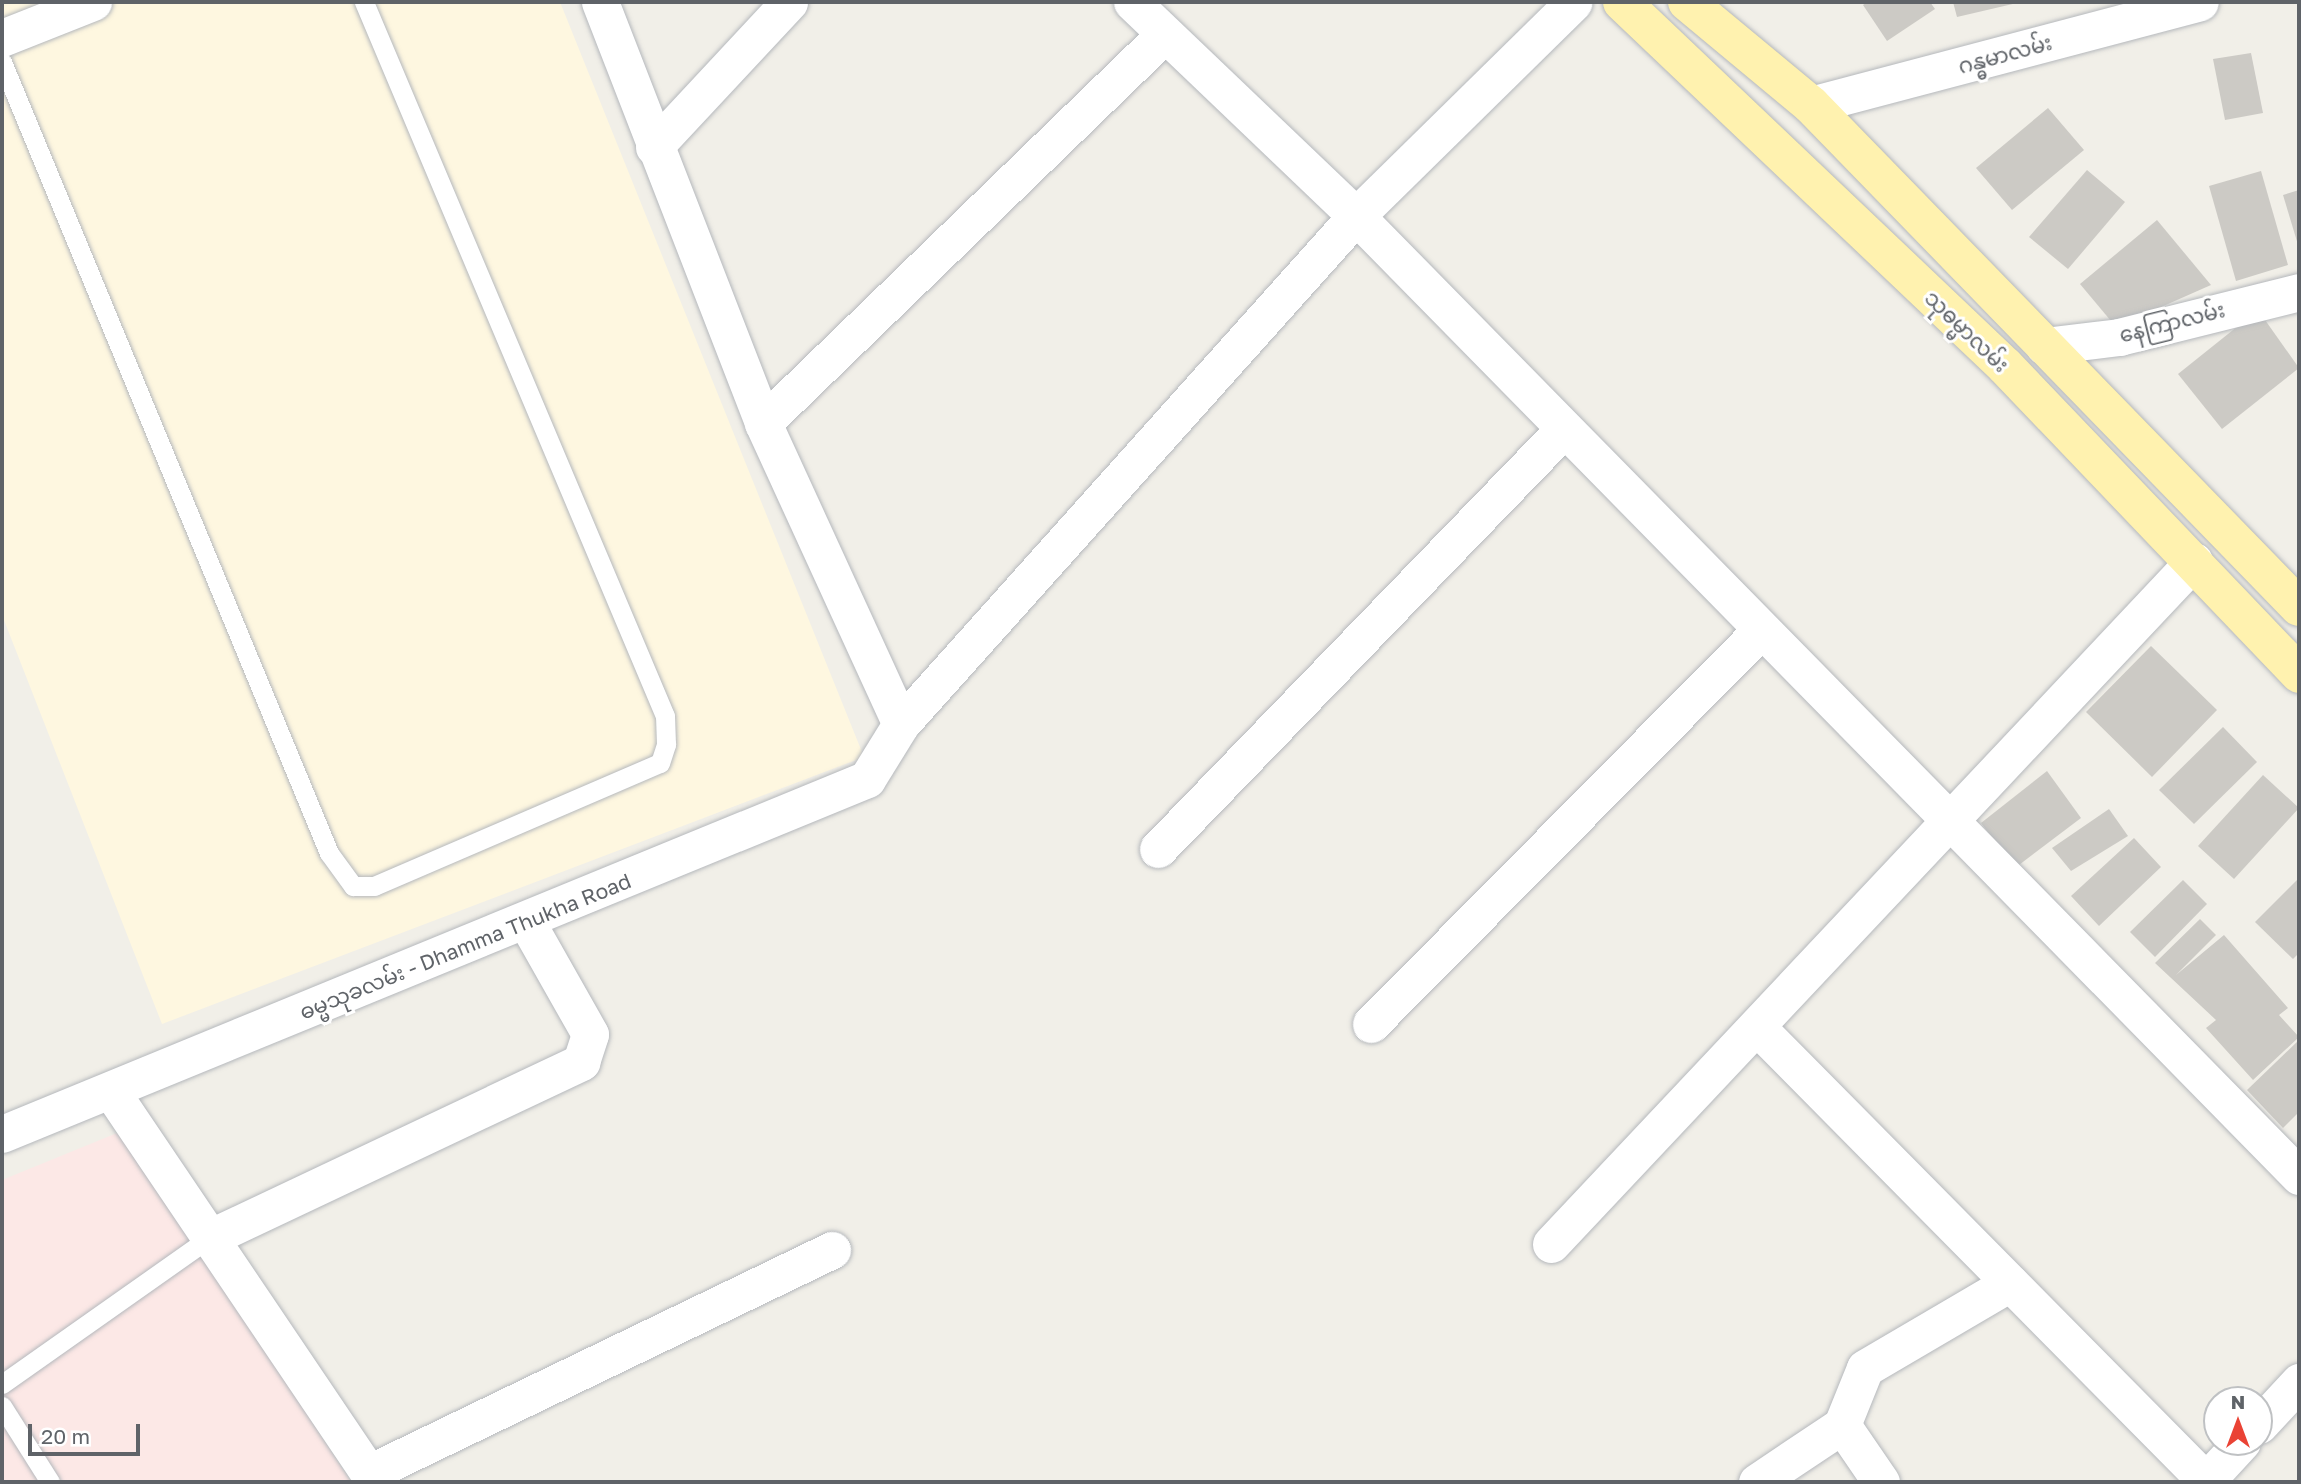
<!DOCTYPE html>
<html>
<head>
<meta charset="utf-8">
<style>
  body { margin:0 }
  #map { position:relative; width:2301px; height:1484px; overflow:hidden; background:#f1efe8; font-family:"Golos Text","Noto Sans Myanmar",sans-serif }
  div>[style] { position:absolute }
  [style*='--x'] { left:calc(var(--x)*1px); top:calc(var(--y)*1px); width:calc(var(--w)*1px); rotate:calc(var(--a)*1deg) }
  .commercial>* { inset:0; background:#fef7e0 }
  .medical>* { inset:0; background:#fce8e6 }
  .building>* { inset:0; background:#cccac5 }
  .roads { filter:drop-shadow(0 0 2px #b5b8bc) drop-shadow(0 0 2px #b5b8bc) }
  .lane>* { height:19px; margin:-9.5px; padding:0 9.5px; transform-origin:9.5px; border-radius:9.5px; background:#fff }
  .street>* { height:37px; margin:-18.5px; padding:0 18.5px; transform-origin:18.5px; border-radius:18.5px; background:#fff }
  .primary>* { height:38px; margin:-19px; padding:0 19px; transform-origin:19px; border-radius:19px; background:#fff2af }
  span { translate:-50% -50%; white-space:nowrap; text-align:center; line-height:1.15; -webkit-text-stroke:6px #fff; paint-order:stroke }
  .street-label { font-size:21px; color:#5f6368 }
  .frame { position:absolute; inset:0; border:4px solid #5f6368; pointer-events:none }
  .north { position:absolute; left:2203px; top:1386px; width:70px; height:70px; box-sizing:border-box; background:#fff; border:2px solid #bfc1c3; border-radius:50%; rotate:0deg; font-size:19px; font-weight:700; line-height:28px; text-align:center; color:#5f6368 }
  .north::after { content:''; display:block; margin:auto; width:24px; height:32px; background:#ea4335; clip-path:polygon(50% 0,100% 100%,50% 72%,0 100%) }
  .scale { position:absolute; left:28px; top:1424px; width:112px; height:32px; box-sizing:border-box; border:4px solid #5f6368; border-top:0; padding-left:9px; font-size:21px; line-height:24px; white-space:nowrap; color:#5f6368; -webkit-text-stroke:5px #fff; paint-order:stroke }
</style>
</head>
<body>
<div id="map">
  <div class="commercial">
    <i style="clip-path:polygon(2px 2px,560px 2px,864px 757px,162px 1024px,2px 615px)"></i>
  </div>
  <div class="medical">
    <i style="clip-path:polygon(122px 1131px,351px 1482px,2px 1482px,2px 1180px)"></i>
  </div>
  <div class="building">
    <i style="clip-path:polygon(1867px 2px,1930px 2px,1935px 9px,1887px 41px,1863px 5px)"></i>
    <i style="clip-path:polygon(1953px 2px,2017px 2px,2017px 3px,1957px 17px)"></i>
    <i style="clip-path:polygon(2251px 53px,2263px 113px,2225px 120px,2213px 59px)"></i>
    <i style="clip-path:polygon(2048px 108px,2084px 150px,2012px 210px,1976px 168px)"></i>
    <i style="clip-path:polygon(2087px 170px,2125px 202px,2068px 269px,2029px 237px)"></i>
    <i style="clip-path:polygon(2261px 171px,2288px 265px,2236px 281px,2209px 186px)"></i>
    <i style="clip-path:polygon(2299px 190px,2299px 248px,2283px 195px)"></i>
    <i style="clip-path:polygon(2157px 220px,2211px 285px,2116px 327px,2080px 284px)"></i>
    <i style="clip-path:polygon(2258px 310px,2299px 368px,2222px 429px,2178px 374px)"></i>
    <i style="clip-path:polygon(2151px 646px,2217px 710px,2152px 777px,2086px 712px)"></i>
    <i style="clip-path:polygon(2223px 727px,2257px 762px,2194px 824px,2159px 790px)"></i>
    <i style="clip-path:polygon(2047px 771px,2081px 818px,2015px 868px,1981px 823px)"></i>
    <i style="clip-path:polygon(2263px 775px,2299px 808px,2234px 879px,2198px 846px)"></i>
    <i style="clip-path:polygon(2109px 809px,2128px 836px,2071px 871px,2052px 848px)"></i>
    <i style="clip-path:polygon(2134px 838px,2161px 867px,2099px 926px,2071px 896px)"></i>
    <i style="clip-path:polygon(2299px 878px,2299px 953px,2293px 959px,2255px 922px)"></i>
    <i style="clip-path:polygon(2183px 880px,2207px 904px,2155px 957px,2130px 932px)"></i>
    <i style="clip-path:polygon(2200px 919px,2216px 935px,2176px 975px,2224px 935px,2288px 1008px,2279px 1015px,2299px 1037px,2253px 1080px,2206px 1028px,2216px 1020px,2155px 963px)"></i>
    <i style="clip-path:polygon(2299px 1040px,2299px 1112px,2283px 1128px,2247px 1090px)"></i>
  </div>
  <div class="roads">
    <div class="lane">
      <i style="--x:2;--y:62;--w:856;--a:67.54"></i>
      <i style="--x:329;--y:853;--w:41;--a:54"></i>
      <i style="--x:353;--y:886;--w:21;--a:0"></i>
      <i style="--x:374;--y:886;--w:311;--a:-23.3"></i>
      <i style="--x:660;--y:763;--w:20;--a:-72"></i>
      <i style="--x:666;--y:744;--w:28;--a:-92"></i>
      <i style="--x:665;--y:716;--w:775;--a:-112.86"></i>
      <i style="--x:2;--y:1384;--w:253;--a:-35.2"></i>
      <i style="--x:2;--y:1406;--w:90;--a:57.7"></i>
    </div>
    <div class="street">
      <i style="--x:600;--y:2;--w:451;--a:68.8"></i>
      <i style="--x:763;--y:423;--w:331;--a:65.4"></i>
      <i style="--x:1132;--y:2;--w:310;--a:43.7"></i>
      <i style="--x:1356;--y:216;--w:1346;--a:45.51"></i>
      <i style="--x:2;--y:38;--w:98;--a:-21.6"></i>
      <i style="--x:1811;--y:105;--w:402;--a:-14.8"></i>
      <i style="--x:654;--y:147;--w:198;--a:-47"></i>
      <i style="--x:2044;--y:346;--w:76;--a:-6.8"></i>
      <i style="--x:2119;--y:337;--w:186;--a:-14"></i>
      <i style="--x:763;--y:423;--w:559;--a:-44.06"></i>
      <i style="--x:1158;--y:849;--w:583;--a:-45.97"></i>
      <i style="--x:1371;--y:1024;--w:554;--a:-45.29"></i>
      <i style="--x:1757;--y:1027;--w:640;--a:45.32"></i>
      <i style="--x:111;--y:1091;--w:472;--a:56"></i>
      <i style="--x:2;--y:1134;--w:935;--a:-22.31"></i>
      <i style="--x:867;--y:779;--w:65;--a:-58.3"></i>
      <i style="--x:901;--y:724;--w:682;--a:-48.15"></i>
      <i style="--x:1356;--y:216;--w:305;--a:-44.5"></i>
      <i style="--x:209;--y:1238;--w:412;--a:-25.3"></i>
      <i style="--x:581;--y:1062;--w:29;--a:-72"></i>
      <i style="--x:590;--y:1034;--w:130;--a:-119.5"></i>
      <i style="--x:1551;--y:1244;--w:938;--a:-46.73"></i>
      <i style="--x:1842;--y:1425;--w:61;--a:-68"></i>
      <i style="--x:1865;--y:1368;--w:168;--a:-30.4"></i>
      <i style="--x:2259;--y:1425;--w:59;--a:-47.1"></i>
      <i style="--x:369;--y:1473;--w:514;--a:-25.72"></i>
      <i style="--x:2206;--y:1481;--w:53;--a:-47.3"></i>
      <i style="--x:1757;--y:1482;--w:102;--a:-33.8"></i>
      <i style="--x:1842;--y:1425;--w:69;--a:55.6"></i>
    </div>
    <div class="primary">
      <i style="--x:1622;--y:2;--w:528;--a:43.54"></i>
      <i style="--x:2005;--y:366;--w:426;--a:46.3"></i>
      <i style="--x:1687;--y:2;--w:161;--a:39.7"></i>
      <i style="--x:1811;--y:105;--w:700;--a:45.81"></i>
    </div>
  </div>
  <div class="street-label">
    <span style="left:2005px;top:54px;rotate:-15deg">ဂန္ဓမာလမ်း</span>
    <span style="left:2172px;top:322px;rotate:-14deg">နေကြာလမ်း</span>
    <span style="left:1967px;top:331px;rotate:44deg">သုဓမ္မာလမ်း</span>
    <span style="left:465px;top:946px;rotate:-22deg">ဓမ္မသုခလမ်း - Dhamma Thukha Road</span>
  </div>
  <div class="frame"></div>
  <div class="north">N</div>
  <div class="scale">20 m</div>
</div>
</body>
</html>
